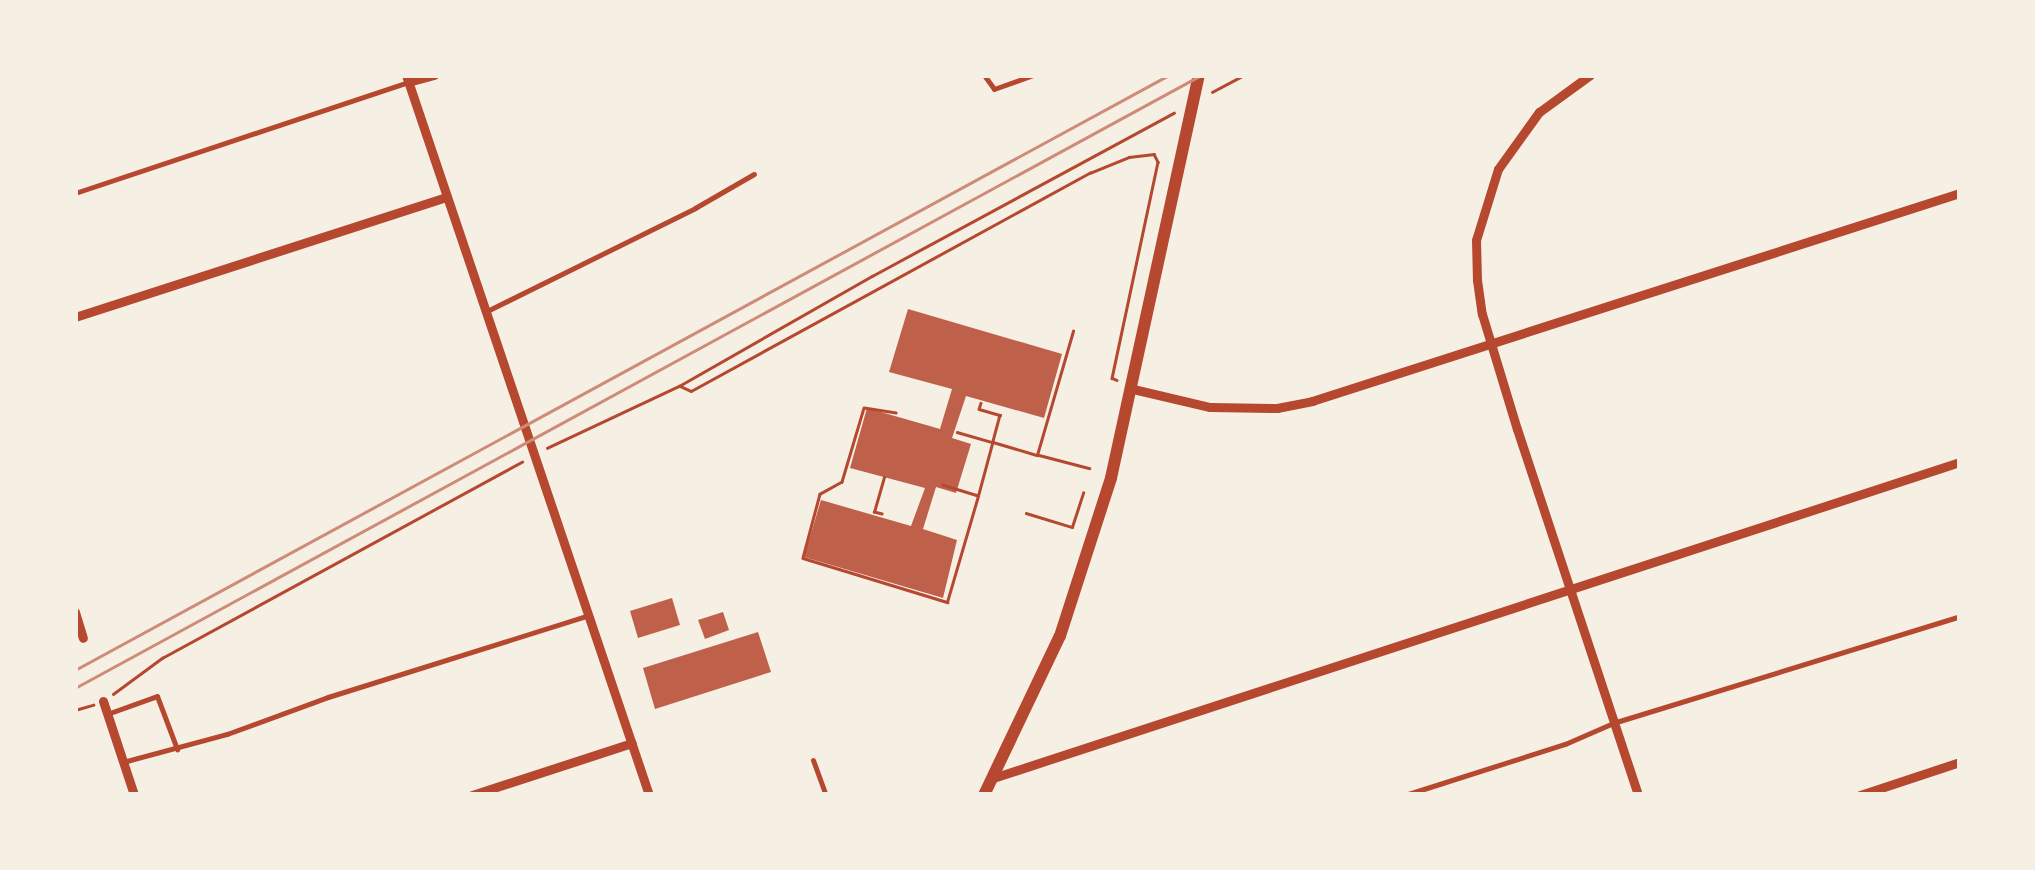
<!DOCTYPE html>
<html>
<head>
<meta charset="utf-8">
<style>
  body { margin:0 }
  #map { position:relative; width:2035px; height:870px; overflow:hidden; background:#f6efe4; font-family:Inter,sans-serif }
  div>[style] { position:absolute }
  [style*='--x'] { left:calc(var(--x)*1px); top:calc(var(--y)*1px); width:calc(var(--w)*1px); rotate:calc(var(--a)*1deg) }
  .building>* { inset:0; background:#bf614a }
  .path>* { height:2.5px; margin:-1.25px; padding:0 1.25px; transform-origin:1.25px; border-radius:1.25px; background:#b5482f }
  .service>* { height:5px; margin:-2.5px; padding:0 2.5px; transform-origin:2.5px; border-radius:2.5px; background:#b5482f }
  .minor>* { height:9px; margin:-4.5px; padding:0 4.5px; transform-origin:4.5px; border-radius:4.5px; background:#b5482f }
  .secondary>* { height:12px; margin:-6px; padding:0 6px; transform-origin:6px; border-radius:6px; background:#b5482f }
  .tram>* { height:2.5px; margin:-1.25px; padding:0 1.25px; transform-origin:1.25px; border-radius:1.25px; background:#cf8b77 }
  span { translate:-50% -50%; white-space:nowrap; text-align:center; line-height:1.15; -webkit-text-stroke:8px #f6efe4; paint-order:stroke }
  .frame { position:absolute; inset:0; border:78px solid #f6efe4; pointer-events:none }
</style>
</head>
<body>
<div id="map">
  <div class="building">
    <i style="clip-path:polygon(908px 309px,1062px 354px,1044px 418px,966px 396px,952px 438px,971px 444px,956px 493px,936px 487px,923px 529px,957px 540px,943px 598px,804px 557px,821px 500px,911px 526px,925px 488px,850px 468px,867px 408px,940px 429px,952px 389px,889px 372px)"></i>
    <i style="clip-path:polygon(672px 598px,680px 625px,638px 638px,630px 611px)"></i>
    <i style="clip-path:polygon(723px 612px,729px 630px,705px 639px,698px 620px)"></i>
    <i style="clip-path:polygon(758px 632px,771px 672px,655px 709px,643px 668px)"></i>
  </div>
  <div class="path">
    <i style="--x:1212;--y:92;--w:36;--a:-28"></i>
    <i style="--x:680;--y:386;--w:12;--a:24"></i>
    <i style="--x:691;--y:391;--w:455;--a:-28.7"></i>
    <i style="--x:1090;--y:173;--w:42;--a:-22.3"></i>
    <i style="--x:1129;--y:157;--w:25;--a:-7"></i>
    <i style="--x:1154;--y:154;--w:9;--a:63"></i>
    <i style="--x:1158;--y:162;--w:221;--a:102"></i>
    <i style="--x:1112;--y:378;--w:5;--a:22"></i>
    <i style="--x:981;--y:403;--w:6;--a:108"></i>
    <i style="--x:979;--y:409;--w:22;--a:16"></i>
    <i style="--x:1000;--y:415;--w:28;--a:105"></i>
    <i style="--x:993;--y:442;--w:46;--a:16.5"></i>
    <i style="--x:1037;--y:455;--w:129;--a:-73.8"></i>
    <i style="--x:896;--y:413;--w:32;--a:-171"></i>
    <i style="--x:864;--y:408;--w:77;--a:106.6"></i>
    <i style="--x:842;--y:482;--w:25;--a:151"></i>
    <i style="--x:820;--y:494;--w:66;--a:104.9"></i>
    <i style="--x:803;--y:558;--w:151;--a:17"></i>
    <i style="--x:947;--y:602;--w:110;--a:-73.7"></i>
    <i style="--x:978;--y:496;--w:37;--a:-163"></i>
    <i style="--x:957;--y:432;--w:37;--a:16"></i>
    <i style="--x:993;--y:442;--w:54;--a:105.1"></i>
    <i style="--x:547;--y:448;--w:146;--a:-25.2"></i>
    <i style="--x:679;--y:386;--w:222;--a:-29.7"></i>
    <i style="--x:872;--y:276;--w:343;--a:-28.4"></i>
    <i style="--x:1039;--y:455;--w:52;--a:14.6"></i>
    <i style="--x:1026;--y:513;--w:48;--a:16.9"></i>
    <i style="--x:1072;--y:527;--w:36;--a:-72"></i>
    <i style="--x:882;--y:514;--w:8;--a:-166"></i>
    <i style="--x:874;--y:512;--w:36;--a:-74"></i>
    <i style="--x:113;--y:694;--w:61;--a:-36.3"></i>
    <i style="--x:162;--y:658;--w:410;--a:-28.6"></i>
    <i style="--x:75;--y:710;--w:19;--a:-16"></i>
  </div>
  <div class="service">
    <i style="--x:984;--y:75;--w:17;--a:54"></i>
    <i style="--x:994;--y:89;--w:41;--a:-19.7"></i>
    <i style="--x:75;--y:193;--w:351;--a:-18.4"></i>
    <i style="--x:487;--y:311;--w:232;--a:-26.3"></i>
    <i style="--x:695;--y:208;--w:68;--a:-30"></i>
    <i style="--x:107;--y:714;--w:53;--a:-19.8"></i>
    <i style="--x:157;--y:696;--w:57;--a:69.3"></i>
    <i style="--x:813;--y:760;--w:37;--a:70"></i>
    <i style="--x:123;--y:762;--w:108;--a:-15.1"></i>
    <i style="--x:227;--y:734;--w:108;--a:-20.1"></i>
    <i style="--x:328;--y:697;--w:271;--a:-17.4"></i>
    <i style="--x:1405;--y:795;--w:168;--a:-17.7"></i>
    <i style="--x:1565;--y:744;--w:52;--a:-23.6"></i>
    <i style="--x:1613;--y:723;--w:363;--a:-17.1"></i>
  </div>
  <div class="minor">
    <i style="--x:406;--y:75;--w:760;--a:71.35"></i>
    <i style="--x:1590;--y:75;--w:63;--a:144"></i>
    <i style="--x:1539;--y:112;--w:70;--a:125.7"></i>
    <i style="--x:1498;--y:169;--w:74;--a:107.2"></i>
    <i style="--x:1476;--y:240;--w:40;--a:88.6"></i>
    <i style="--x:1477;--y:280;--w:34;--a:82"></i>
    <i style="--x:1482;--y:314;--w:120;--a:73.1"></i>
    <i style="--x:1517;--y:429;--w:385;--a:71.7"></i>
    <i style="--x:408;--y:82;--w:27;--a:-15"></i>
    <i style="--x:75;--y:317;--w:391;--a:-17.9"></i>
    <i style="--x:1133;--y:389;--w:79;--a:13.2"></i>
    <i style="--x:1210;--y:407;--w:67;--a:0.9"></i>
    <i style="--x:1277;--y:408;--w:36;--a:-11"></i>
    <i style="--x:1312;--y:401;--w:681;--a:-17.8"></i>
    <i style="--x:75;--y:612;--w:27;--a:73"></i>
    <i style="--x:103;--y:701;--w:99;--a:71.7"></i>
    <i style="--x:993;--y:778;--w:1017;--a:-18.1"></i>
    <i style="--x:472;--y:795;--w:168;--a:-18"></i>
    <i style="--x:1860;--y:795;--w:105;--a:-18.3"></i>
  </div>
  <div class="secondary">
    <i style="--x:984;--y:795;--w:176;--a:-64.5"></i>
    <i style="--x:1060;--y:636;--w:166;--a:-72.1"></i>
    <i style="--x:1111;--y:478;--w:412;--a:-77.7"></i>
  </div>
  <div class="tram">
    <i style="--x:75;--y:670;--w:1245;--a:-28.54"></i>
    <i style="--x:75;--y:688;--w:1282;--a:-28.56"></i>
  </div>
  <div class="frame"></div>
</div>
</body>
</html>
